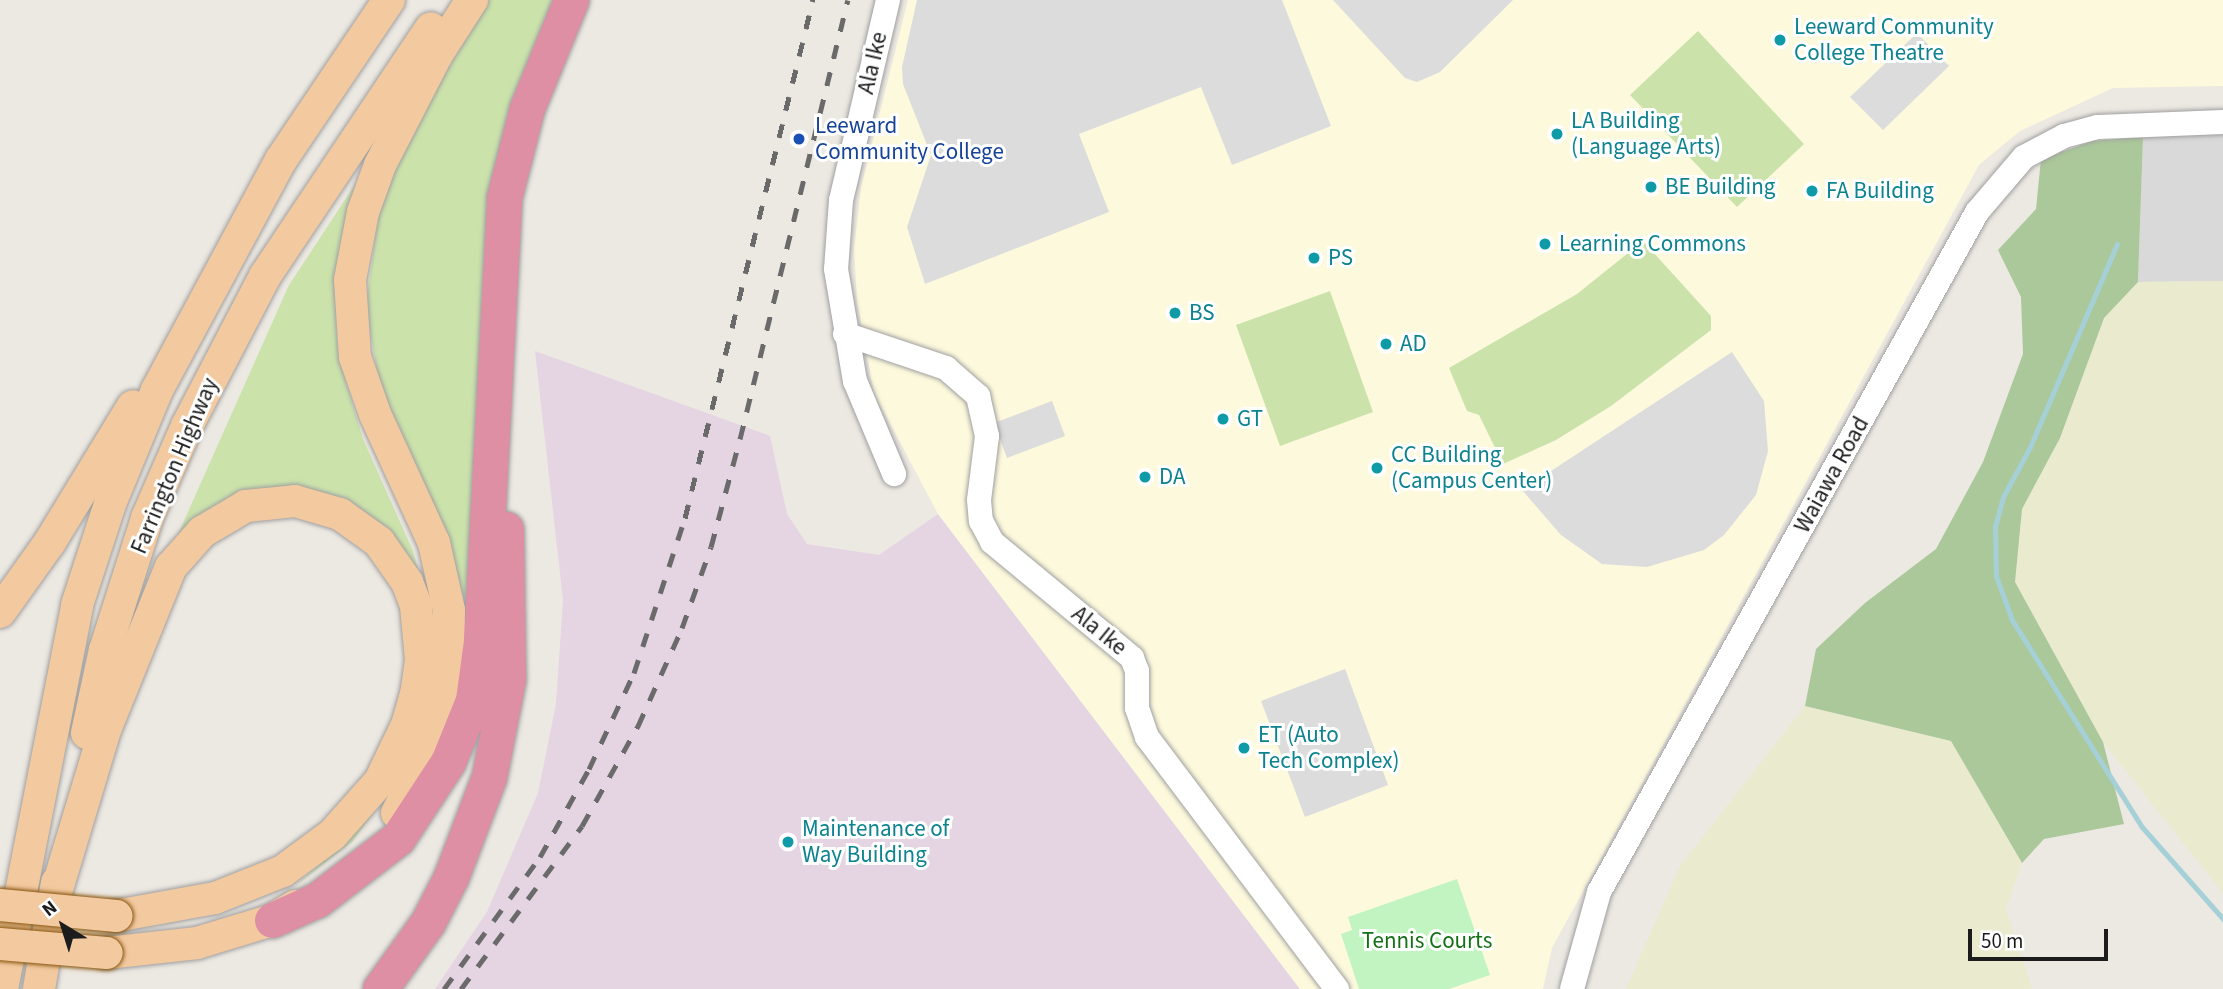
<!DOCTYPE html>
<html>
<head>
<meta charset="utf-8">
<style>
  body { margin:0 }
  #map { position:relative; width:2223px; height:989px; overflow:hidden; background:#ece8e2; font-family:"Source Sans 3",sans-serif }
  div>[style] { position:absolute }
  [style*='--x'] { left:calc(var(--x)*1px); top:calc(var(--y)*1px); width:calc(var(--w)*1px); rotate:calc(var(--a)*1deg) }
  .residential>* { inset:0; background:#dad9d9 }
  .industrial>* { inset:0; background:#e5d5e3 }
  .education>* { inset:0; background:#fcf9dc }
  .farmland>* { inset:0; background:#eaeace }
  .grass>* { inset:0; background:#cbe3ab }
  .forest>* { inset:0; background:#abc89a }
  .park>* { inset:0; background:#c2f4c1 }
  .parking>* { inset:0; background:#dcdcdc }
  .stream>* { height:5px; margin:-2.5px; padding:0 2.5px; transform-origin:2.5px; border-radius:2.5px; background:#a6d0d7 }
  .roads { filter:drop-shadow(0 0 2px #a0a0a0) drop-shadow(0 0 2px #a0a0a0) }
  .minor>* { height:24px; margin:-12px; padding:0 12px; transform-origin:12px; border-radius:12px; background:#fff }
  .major>* { height:32px; margin:-16px; padding:0 16px; transform-origin:16px; border-radius:16px; background:#f3c9a0 }
  .highway>* { height:35px; margin:-17.5px; padding:0 17.5px; transform-origin:17.5px; border-radius:17.5px; background:#de8fa4 }
  .rail>* { height:5px; margin-top:-2.5px; transform-origin:0; background:repeating-linear-gradient(90deg,#6a6a6a 0 14px,transparent 0 28px) }
  .bridges { filter:drop-shadow(0 0 2px #87540c) drop-shadow(0 0 2px #87540c) }
  .major-bridge>* { height:32px; margin:-16px; padding:0 16px; transform-origin:16px; border-radius:16px; background:#f3c9a0 }
  .dots>* { width:19px; height:19px; translate:-50% -50%; box-sizing:border-box; border:4px solid #fff; border-radius:50% }
  span { translate:-50% -50%; white-space:nowrap; text-align:center; line-height:1.15; -webkit-text-stroke:6px #fff; paint-order:stroke }
  .culture-label { font-size:23px; color:#0d838f }
  .left { translate:0 -50%; text-align:left }
  .street-label { font-size:23px; color:#1c1c1c }
  .transit-label { font-size:23px; color:#164399 }
  .park-label { font-size:23px; color:#147014 }
  .north { position:absolute; left:28px; top:891px; width:70px; height:70px; -webkit-text-stroke:5px #fff; paint-order:stroke; rotate:322deg; font-size:19px; font-weight:700; line-height:28px; text-align:center; color:#1c1c1c }
  .north::after { content:''; display:block; margin:auto; width:24px; height:32px; background:#1c1c1c; clip-path:polygon(50% 0,100% 100%,50% 72%,0 100%) }
  .scale { position:absolute; left:1968px; top:929px; width:140px; height:32px; box-sizing:border-box; border:4px solid #1c1c1c; border-top:0; padding-left:9px; font-size:21px; line-height:24px; white-space:nowrap; color:#1c1c1c; -webkit-text-stroke:5px #fff; paint-order:stroke }
</style>
</head>
<body>
<div id="map">
  <div class="residential">
    <i style="clip-path:polygon(2223px 133px,2223px 281px,2138px 282px,2143px 137px)"></i>
  </div>
  <div class="industrial">
    <i style="clip-path:polygon(535px 351px,770px 436px,787px 514px,807px 544px,879px 555px,938px 514px,1300px 989px,435px 989px,487px 912px,538px 793px,556px 704px,563px 600px)"></i>
  </div>
  <div class="education">
    <i style="clip-path:polygon(908px 0,2223px 0,2223px 86px,2113px 88px,2020px 131px,1979px 165px,1552px 948px,1543px 989px,1300px 989px,938px 514px,874px 393px,857px 300px,854px 249px,861px 187px)"></i>
  </div>
  <div class="farmland">
    <i style="clip-path:polygon(2223px 281px,2223px 893px,2103px 742px,2015px 582px,2022px 509px,2060px 438px,2104px 318px,2138px 282px)"></i>
    <i style="clip-path:polygon(1805px 706px,1951px 741px,2022px 863px,2006px 909px,2032px 989px,1626px 989px,1680px 866px)"></i>
  </div>
  <div class="grass">
    <i style="clip-path:polygon(487px 0,562px 0,520px 99px,472px 591px,464px 598px,443px 525px,406px 451px,378px 379px,366px 304px,380px 204px,399px 156px)"></i>
    <i style="clip-path:polygon(1698px 31px,1804px 144px,1737px 207px,1630px 95px)"></i>
    <i style="clip-path:polygon(358px 180px,334px 276px,338px 355px,363px 439px,413px 551px,430px 614px,397px 781px,353px 841px,293px 888px,347px 840px,394px 775px,417px 591px,300px 494px,175px 541px,289px 285px)"></i>
    <i style="clip-path:polygon(1643px 241px,1711px 316px,1711px 330px,1611px 406px,1556px 440px,1503px 464px,1479px 415px,1467px 411px,1449px 368px,1577px 294px)"></i>
    <i style="clip-path:polygon(1330px 291px,1373px 412px,1280px 446px,1236px 325px)"></i>
  </div>
  <div class="forest">
    <i style="clip-path:polygon(2143px 137px,2138px 282px,2104px 318px,2060px 438px,2022px 509px,2015px 582px,2103px 742px,2124px 824px,2044px 839px,2022px 863px,1951px 741px,1805px 706px,1816px 649px,1865px 603px,1936px 549px,1983px 462px,2023px 354px,2021px 297px,1998px 250px,2036px 209px,2041px 159px,2093px 141px)"></i>
  </div>
  <div class="park">
    <i style="clip-path:polygon(1457px 879px,1490px 975px,1449px 989px,1359px 989px,1341px 934px,1352px 930px,1348px 917px)"></i>
  </div>
  <div class="parking">
    <i style="clip-path:polygon(917px 0,1282px 0,1331px 126px,1232px 165px,1201px 87px,1079px 134px,1109px 212px,925px 284px,907px 227px,931px 155px,903px 84px,902px 67px)"></i>
    <i style="clip-path:polygon(1333px 0,1513px 0,1440px 72px,1417px 82px,1405px 78px)"></i>
    <i style="clip-path:polygon(1917px 33px,1949px 66px,1883px 130px,1850px 97px)"></i>
    <i style="clip-path:polygon(1732px 352px,1764px 401px,1768px 451px,1756px 495px,1724px 535px,1704px 550px,1647px 567px,1602px 564px,1561px 535px,1522px 490px)"></i>
    <i style="clip-path:polygon(1052px 401px,1065px 436px,1007px 458px,994px 423px)"></i>
    <i style="clip-path:polygon(1345px 669px,1388px 785px,1305px 817px,1261px 701px)"></i>
  </div>
  <div class="stream">
    <i style="--x:2117;--y:244;--w:221;--a:113.2"></i>
    <i style="--x:2030;--y:447;--w:57;--a:118.4"></i>
    <i style="--x:2003;--y:497;--w:30;--a:105"></i>
    <i style="--x:1995;--y:526;--w:50;--a:88.9"></i>
    <i style="--x:1996;--y:576;--w:47;--a:70"></i>
    <i style="--x:2012;--y:620;--w:244;--a:57.9"></i>
    <i style="--x:2142;--y:827;--w:123;--a:48.6"></i>
  </div>
  <div class="roads">
    <div class="minor">
      <i style="--x:888;--y:0;--w:205;--a:103.2"></i>
      <i style="--x:841;--y:200;--w:69;--a:94.1"></i>
      <i style="--x:836;--y:269;--w:114;--a:80.4"></i>
      <i style="--x:855;--y:381;--w:101;--a:67.2"></i>
      <i style="--x:845;--y:334;--w:107;--a:18.6"></i>
      <i style="--x:946;--y:368;--w:43;--a:41.2"></i>
      <i style="--x:978;--y:396;--w:41;--a:77.3"></i>
      <i style="--x:987;--y:436;--w:64;--a:97.1"></i>
      <i style="--x:979;--y:500;--w:21;--a:85"></i>
      <i style="--x:981;--y:521;--w:24;--a:62"></i>
      <i style="--x:992;--y:542;--w:182;--a:39.6"></i>
      <i style="--x:1132;--y:658;--w:14;--a:69"></i>
      <i style="--x:1137;--y:671;--w:37;--a:90"></i>
      <i style="--x:1137;--y:708;--w:31;--a:71"></i>
      <i style="--x:1147;--y:737;--w:316;--a:53"></i>
      <i style="--x:1572;--y:989;--w:101;--a:-74.4"></i>
      <i style="--x:1599;--y:892;--w:778;--a:-60.93"></i>
      <i style="--x:1977;--y:212;--w:72;--a:-49.5"></i>
      <i style="--x:2024;--y:157;--w:45;--a:-27.7"></i>
      <i style="--x:2064;--y:136;--w:35;--a:-15"></i>
      <i style="--x:2098;--y:127;--w:125;--a:-2.3"></i>
    </div>
    <div class="major">
      <i style="--x:0;--y:612;--w:86;--a:-54.5"></i>
      <i style="--x:50;--y:542;--w:159;--a:-58.6"></i>
      <i style="--x:87;--y:733;--w:85;--a:-77.8"></i>
      <i style="--x:105;--y:650;--w:139;--a:-72.3"></i>
      <i style="--x:147;--y:518;--w:100;--a:-66.5"></i>
      <i style="--x:187;--y:426;--w:169;--a:-62.5"></i>
      <i style="--x:265;--y:276;--w:298;--a:-56.2"></i>
      <i style="--x:397;--y:813;--w:76;--a:-62.4"></i>
      <i style="--x:432;--y:746;--w:36;--a:-74"></i>
      <i style="--x:442;--y:711;--w:33;--a:-79"></i>
      <i style="--x:448;--y:679;--w:69;--a:-89.2"></i>
      <i style="--x:449;--y:610;--w:69;--a:-102.6"></i>
      <i style="--x:434;--y:543;--w:142;--a:-114.6"></i>
      <i style="--x:375;--y:414;--w:60;--a:-109.3"></i>
      <i style="--x:355;--y:357;--w:77;--a:-93.7"></i>
      <i style="--x:350;--y:280;--w:69;--a:-79.2"></i>
      <i style="--x:363;--y:212;--w:50;--a:-70.1"></i>
      <i style="--x:380;--y:165;--w:123;--a:-62.8"></i>
      <i style="--x:436;--y:56;--w:67;--a:-57.3"></i>
      <i style="--x:54;--y:899;--w:177;--a:-73.2"></i>
      <i style="--x:105;--y:730;--w:176;--a:-68"></i>
      <i style="--x:171;--y:567;--w:47;--a:-48.5"></i>
      <i style="--x:202;--y:532;--w:51;--a:-30.6"></i>
      <i style="--x:246;--y:506;--w:49;--a:-5.8"></i>
      <i style="--x:295;--y:501;--w:47;--a:16.1"></i>
      <i style="--x:340;--y:514;--w:48;--a:35.7"></i>
      <i style="--x:379;--y:542;--w:49;--a:55"></i>
      <i style="--x:407;--y:582;--w:26;--a:69"></i>
      <i style="--x:416;--y:606;--w:54;--a:84.7"></i>
      <i style="--x:421;--y:660;--w:34;--a:98"></i>
      <i style="--x:416;--y:694;--w:32;--a:106"></i>
      <i style="--x:407;--y:725;--w:62;--a:115.7"></i>
      <i style="--x:380;--y:781;--w:72;--a:131.6"></i>
      <i style="--x:332;--y:835;--w:61;--a:143.7"></i>
      <i style="--x:283;--y:871;--w:73;--a:158.3"></i>
      <i style="--x:215;--y:898;--w:101;--a:169.7"></i>
      <i style="--x:107;--y:953;--w:91;--a:-6.3"></i>
      <i style="--x:197;--y:943;--w:78;--a:-17"></i>
      <i style="--x:272;--y:920;--w:27;--a:-31"></i>
      <i style="--x:2;--y:989;--w:391;--a:-78.9"></i>
      <i style="--x:77;--y:605;--w:106;--a:-71.9"></i>
      <i style="--x:110;--y:504;--w:123;--a:-67.6"></i>
      <i style="--x:157;--y:390;--w:261;--a:-61.7"></i>
      <i style="--x:281;--y:160;--w:193;--a:-56"></i>
      <i style="--x:39;--y:989;--w:108;--a:-80.4"></i>
    </div>
    <div class="highway">
      <i style="--x:272;--y:920;--w:49;--a:-24"></i>
      <i style="--x:317;--y:900;--w:102;--a:-37.4"></i>
      <i style="--x:398;--y:838;--w:91;--a:-56.7"></i>
      <i style="--x:448;--y:762;--w:67;--a:-68"></i>
      <i style="--x:473;--y:700;--w:60;--a:-82.3"></i>
      <i style="--x:481;--y:641;--w:444;--a:-87"></i>
      <i style="--x:504;--y:198;--w:93;--a:-75.7"></i>
      <i style="--x:527;--y:108;--w:117;--a:-67.8"></i>
      <i style="--x:380;--y:989;--w:82;--a:-54.4"></i>
      <i style="--x:428;--y:922;--w:51;--a:-62.9"></i>
      <i style="--x:451;--y:877;--w:107;--a:-69.2"></i>
      <i style="--x:489;--y:777;--w:100;--a:-79"></i>
      <i style="--x:508;--y:679;--w:150;--a:-90.8"></i>
    </div>
  </div>
  <div class="rail">
    <i style="--x:444;--y:989;--w:163;--a:-54"></i>
    <i style="--x:540;--y:857;--w:101;--a:-60.9"></i>
    <i style="--x:589;--y:769;--w:106;--a:-64.9"></i>
    <i style="--x:634;--y:673;--w:163;--a:-71.8"></i>
    <i style="--x:685;--y:518;--w:534;--a:-76.12"></i>
    <i style="--x:461;--y:989;--w:203;--a:-53.4"></i>
    <i style="--x:582;--y:826;--w:115;--a:-60.8"></i>
    <i style="--x:638;--y:726;--w:107;--a:-65.8"></i>
    <i style="--x:682;--y:628;--w:86;--a:-70.3"></i>
    <i style="--x:711;--y:547;--w:112;--a:-75"></i>
    <i style="--x:740;--y:439;--w:452;--a:-76.2"></i>
  </div>
  <div class="bridges">
    <div class="major-bridge">
      <i style="--x:0;--y:905;--w:117;--a:5.4"></i>
      <i style="--x:0;--y:944;--w:107;--a:4.8"></i>
    </div>
  </div>
  <div class="dots">
    <i style="left:1780px;top:40px;background:#0f9aa8"></i>
    <i style="left:1557px;top:134px;background:#0f9aa8"></i>
    <i style="left:799px;top:139px;background:#1a4fb4"></i>
    <i style="left:1651px;top:187px;background:#0f9aa8"></i>
    <i style="left:1812px;top:191px;background:#0f9aa8"></i>
    <i style="left:1545px;top:244px;background:#0f9aa8"></i>
    <i style="left:1314px;top:258px;background:#0f9aa8"></i>
    <i style="left:1175px;top:313px;background:#0f9aa8"></i>
    <i style="left:1386px;top:344px;background:#0f9aa8"></i>
    <i style="left:1223px;top:419px;background:#0f9aa8"></i>
    <i style="left:1377px;top:468px;background:#0f9aa8"></i>
    <i style="left:1145px;top:477px;background:#0f9aa8"></i>
    <i style="left:1244px;top:748px;background:#0f9aa8"></i>
    <i style="left:788px;top:842px;background:#0f9aa8"></i>
  </div>
  <div class="culture-label">
    <span class="left" style="left:1794px;top:40px">Leeward Community<br>College Theatre</span>
    <span class="left" style="left:1571px;top:134px">LA Building<br>(Language Arts)</span>
    <span class="left" style="left:1665px;top:187px">BE Building</span>
    <span class="left" style="left:1826px;top:191px">FA Building</span>
    <span class="left" style="left:1559px;top:244px">Learning Commons</span>
    <span class="left" style="left:1328px;top:258px">PS</span>
    <span class="left" style="left:1189px;top:313px">BS</span>
    <span class="left" style="left:1400px;top:344px">AD</span>
    <span class="left" style="left:1237px;top:419px">GT</span>
    <span class="left" style="left:1391px;top:468px">CC Building<br>(Campus Center)</span>
    <span class="left" style="left:1159px;top:477px">DA</span>
    <span class="left" style="left:1258px;top:748px">ET (Auto<br>Tech Complex)</span>
    <span class="left" style="left:802px;top:842px">Maintenance of<br>Way Building</span>
  </div>
  <div class="street-label">
    <span style="left:873px;top:63px;rotate:-77deg">Ala Ike</span>
    <span style="left:175px;top:466px;rotate:-67deg">Farrington Highway</span>
    <span style="left:1832px;top:475px;rotate:-61deg">Waiawa Road</span>
    <span style="left:1099px;top:631px;rotate:39deg">Ala Ike</span>
  </div>
  <div class="transit-label">
    <span class="left" style="left:815px;top:139px">Leeward<br>Community College</span>
  </div>
  <div class="park-label">
    <span style="left:1427px;top:941px">Tennis Courts</span>
  </div>
  <div class="north">N</div>
  <div class="scale">50 m</div>
</div>
</body>
</html>
